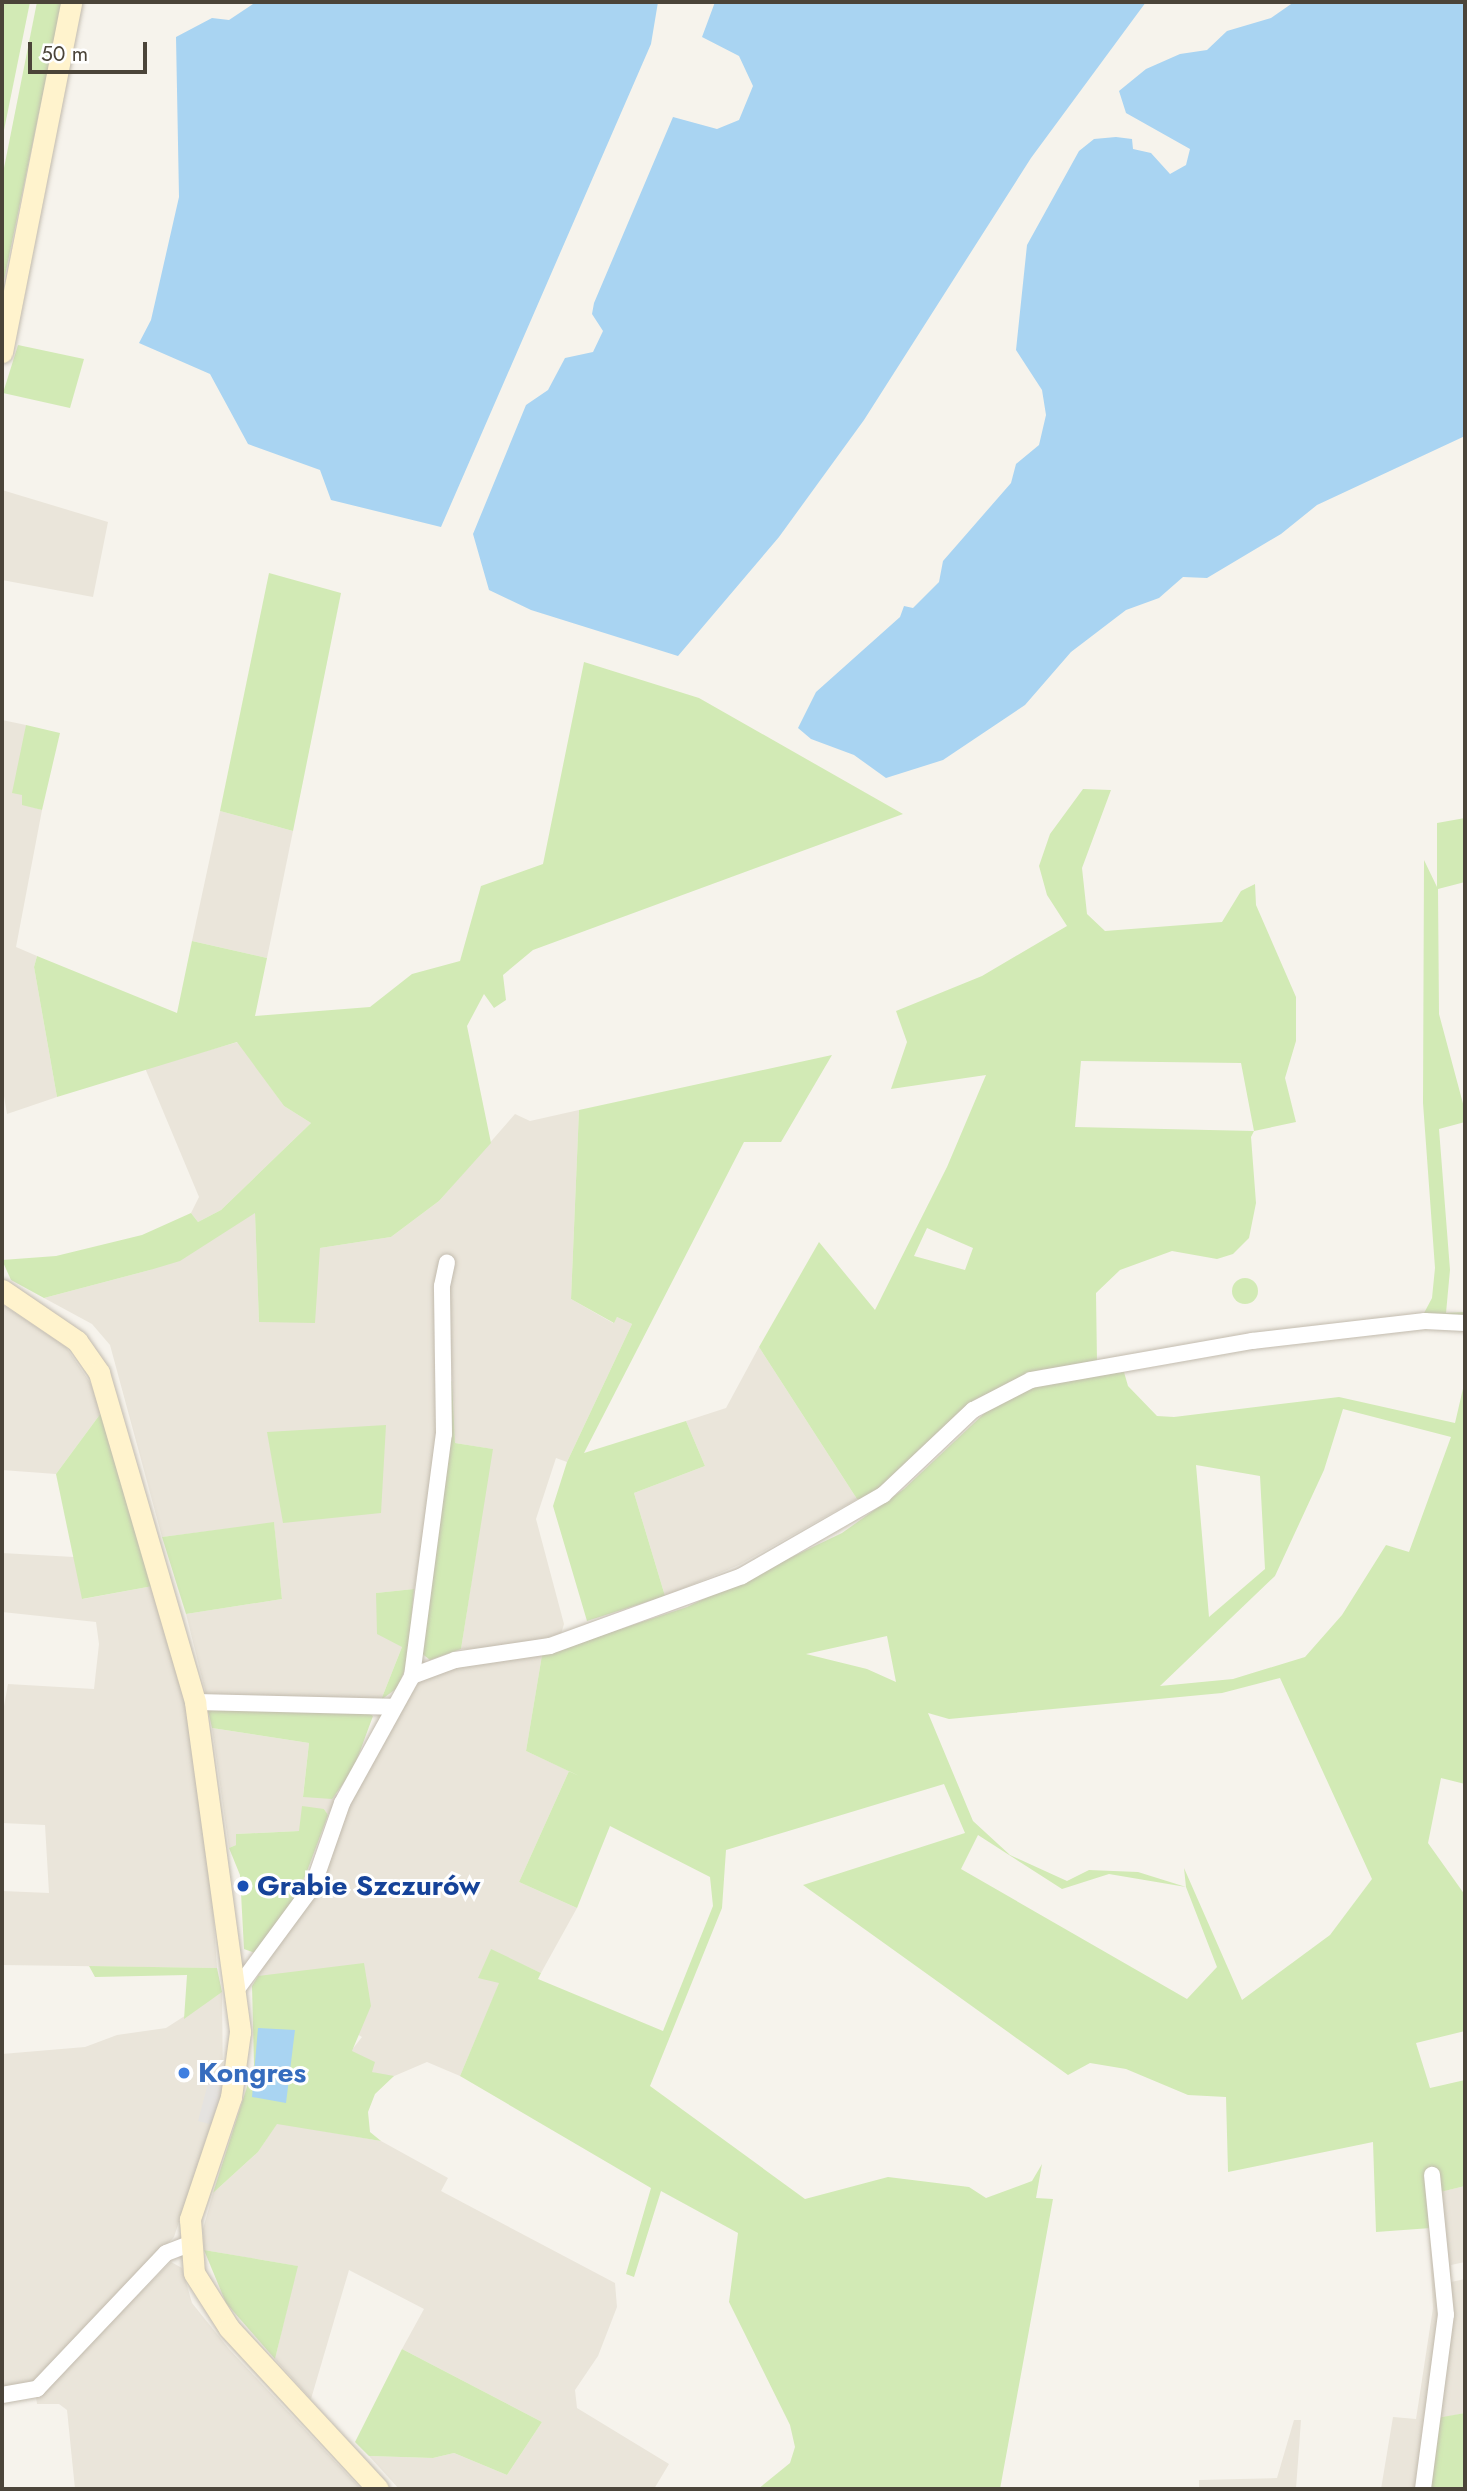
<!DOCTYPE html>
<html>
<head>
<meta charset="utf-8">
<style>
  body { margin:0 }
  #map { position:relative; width:1467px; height:2491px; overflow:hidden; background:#f6f3ec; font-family:Jost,sans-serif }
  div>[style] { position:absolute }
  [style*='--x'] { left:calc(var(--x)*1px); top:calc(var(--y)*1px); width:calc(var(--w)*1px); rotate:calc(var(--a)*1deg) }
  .residential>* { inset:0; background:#eae5da }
  .green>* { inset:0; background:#d2eab5 }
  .round { border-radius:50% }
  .parking>* { inset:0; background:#e5e3e0 }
  .water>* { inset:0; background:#a9d4f2 }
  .roads { filter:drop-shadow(0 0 2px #c2bbae) drop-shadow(0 0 2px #c2bbae) }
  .street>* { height:16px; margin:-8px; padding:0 8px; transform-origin:8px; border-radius:8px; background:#fff }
  .secondary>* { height:21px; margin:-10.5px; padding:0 10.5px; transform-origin:10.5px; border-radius:10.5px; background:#fff3cd }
  .dots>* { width:19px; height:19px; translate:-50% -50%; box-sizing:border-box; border:4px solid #fff; border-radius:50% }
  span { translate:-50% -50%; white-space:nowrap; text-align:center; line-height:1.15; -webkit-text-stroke:6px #fff; paint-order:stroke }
  .transit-label { font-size:28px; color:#164399; font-weight:700 }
  .left { translate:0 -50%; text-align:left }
  .shop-label { font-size:28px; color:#366cbe; font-weight:700 }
  .frame { position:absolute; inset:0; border:4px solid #4b4439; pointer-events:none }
  .scale { position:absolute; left:28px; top:42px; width:119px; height:32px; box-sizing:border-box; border:4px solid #4b4439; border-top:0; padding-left:9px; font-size:21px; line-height:24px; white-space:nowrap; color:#4b4439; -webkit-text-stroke:5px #fff; paint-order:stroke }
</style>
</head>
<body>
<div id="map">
  <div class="residential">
    <i style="clip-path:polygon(2px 490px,108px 522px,93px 597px,2px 580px)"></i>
    <i style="clip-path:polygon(2px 720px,26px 725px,22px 804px,42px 810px,16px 947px,37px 956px,34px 967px,57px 1097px,7px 1114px,2px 1084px)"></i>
    <i style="clip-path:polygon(220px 811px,293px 831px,267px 958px,192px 941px)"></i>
    <i style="clip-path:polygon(238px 1042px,284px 1106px,311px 1123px,221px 1210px,198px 1222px,191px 1213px,199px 1197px,145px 1068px)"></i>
    <i style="clip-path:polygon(579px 1110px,571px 1299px,613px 1323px,617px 1317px,632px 1324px,567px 1462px,556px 1458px,536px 1519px,564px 1624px,561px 1634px,505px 1648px,461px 1649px,492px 1449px,455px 1443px,451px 1346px,434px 1345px,439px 1442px,414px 1589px,376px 1593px,402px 1647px,381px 1700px,206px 1694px,186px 1614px,282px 1599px,274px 1523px,162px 1537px,110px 1345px,92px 1324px,44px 1298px,150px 1270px,255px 1212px,259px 1322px,320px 1248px,391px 1237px,439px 1201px,515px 1114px,530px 1121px)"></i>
    <i style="clip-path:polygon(2px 1304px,66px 1347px,91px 1384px,101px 1413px,56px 1474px,2px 1470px)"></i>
    <i style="clip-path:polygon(759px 1347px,857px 1499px,739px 1565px,665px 1596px,634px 1493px,705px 1466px,686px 1421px,726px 1408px)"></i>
    <i style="clip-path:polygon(2px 1553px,74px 1557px,83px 1599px,153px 1586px,181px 1677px,210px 1865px,217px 1968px,2px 1965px,2px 1891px,49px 1893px,45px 1825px,2px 1823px,2px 1717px,8px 1684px,94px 1689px,99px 1644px,96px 1622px,2px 1612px)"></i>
    <i style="clip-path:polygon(542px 1655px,526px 1751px,569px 1771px,519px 1882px,577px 1908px,541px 1973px,490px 1950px,500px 1982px,460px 2076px,427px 2062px,392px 2077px,371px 2072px,351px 2051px,362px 2037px,258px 1976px,401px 1702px,428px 1673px,464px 1663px)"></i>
    <i style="clip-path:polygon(212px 1728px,309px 1743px,303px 1796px,339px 1794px,328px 1815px,324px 1809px,299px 1831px,236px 1834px,236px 1845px,229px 1848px)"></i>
    <i style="clip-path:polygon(222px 1992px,223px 2088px,174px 2237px,33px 2388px,2px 2391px,2px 2054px,85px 2047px,117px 2035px,166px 2028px)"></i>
    <i style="clip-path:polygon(277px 2123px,381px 2141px,448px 2178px,441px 2191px,615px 2283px,617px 2307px,598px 2356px,575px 2390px,577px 2408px,669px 2464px,654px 2489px,399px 2489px,369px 2456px,433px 2458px,454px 2453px,507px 2475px,542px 2422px,402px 2349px,424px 2309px,349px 2270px,311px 2399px,275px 2359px,297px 2266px,204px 2250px,203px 2229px,213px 2193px,258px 2152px)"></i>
    <i style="clip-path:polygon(1465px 2186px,1465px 2262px,1451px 2265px,1451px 2282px,1465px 2279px,1465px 2413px,1437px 2419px,1430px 2489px,1381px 2489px,1393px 2417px,1416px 2419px,1433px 2308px,1427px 2195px)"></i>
    <i style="clip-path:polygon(171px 2262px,182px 2268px,192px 2303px,229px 2349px,361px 2489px,75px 2489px,67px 2410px,59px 2404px,37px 2404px,36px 2397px)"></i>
    <i style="clip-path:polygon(1294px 2420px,1301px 2420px,1296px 2489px,1199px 2489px,1199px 2480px,1277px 2478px)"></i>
  </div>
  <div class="green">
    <i style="clip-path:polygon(2px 2px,30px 2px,2px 140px)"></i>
    <i style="clip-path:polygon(37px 2px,62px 2px,2px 290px,2px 178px)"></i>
    <i style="clip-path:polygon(18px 345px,84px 359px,70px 408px,3px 393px)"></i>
    <i style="clip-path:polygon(269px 573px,341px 593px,293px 831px,220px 811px)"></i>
    <i style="clip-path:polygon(584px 662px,699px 698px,903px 814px,533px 950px,503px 975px,506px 1000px,494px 1008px,484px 994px,467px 1026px,491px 1143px,439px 1201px,391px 1237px,320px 1248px,315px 1323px,259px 1322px,255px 1213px,180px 1261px,150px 1270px,44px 1298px,11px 1280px,2px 1260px,56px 1256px,142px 1235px,191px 1213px,198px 1222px,221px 1210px,311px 1123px,284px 1106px,237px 1042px,57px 1097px,34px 967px,37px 956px,177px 1013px,192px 941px,267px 958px,255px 1016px,370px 1007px,412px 974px,460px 961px,481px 886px,543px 864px)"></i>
    <i style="clip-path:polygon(26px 725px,60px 733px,42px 810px,22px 805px,22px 795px,12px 793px)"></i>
    <i style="clip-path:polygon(evenodd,1083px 789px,1111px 790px,1082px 868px,1087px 914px,1105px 931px,1222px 922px,1241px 891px,1255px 884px,1256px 905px,1296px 997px,1296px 1041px,1285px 1078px,1296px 1122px,1254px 1131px,1251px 1137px,1256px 1203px,1249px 1238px,1233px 1254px,1217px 1259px,1172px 1251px,1120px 1270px,1096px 1293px,1097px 1362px,1040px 1370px,974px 1400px,868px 1500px,857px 1499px,759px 1347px,819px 1242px,875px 1310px,947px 1167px,986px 1075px,891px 1089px,907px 1042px,896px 1011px,982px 976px,1067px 926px,1047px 895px,1039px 866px,1050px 834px,1083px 789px,1081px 1061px,1241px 1063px,1254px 1131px,1075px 1127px,1081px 1061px,1083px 789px,927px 1228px,973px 1248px,965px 1270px,914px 1256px,927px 1228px)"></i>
    <i style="clip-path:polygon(1465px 818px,1465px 882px,1438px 889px,1439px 1014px,1465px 1111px,1465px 1122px,1439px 1129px,1450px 1270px,1446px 1313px,1465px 1312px,1465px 1331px,1423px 1315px,1432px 1298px,1435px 1268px,1423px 1103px,1424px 860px,1437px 887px,1437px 823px)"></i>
    <i style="clip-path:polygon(832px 1055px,781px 1142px,744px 1142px,584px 1453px,686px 1421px,705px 1466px,634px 1493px,665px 1596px,587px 1621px,553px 1506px,567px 1462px,632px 1324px,617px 1317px,614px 1323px,571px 1299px,579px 1110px)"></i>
    <i class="round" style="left:1232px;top:1278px;width:26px;height:26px"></i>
    <i style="clip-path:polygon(evenodd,1124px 1372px,1128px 1386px,1157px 1416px,1174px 1417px,1339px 1397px,1455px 1423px,1465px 1380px,1465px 1784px,1441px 1778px,1428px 1843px,1465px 1895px,1465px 2031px,1416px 2043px,1430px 2088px,1465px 2080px,1465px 2186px,1428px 2195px,1431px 2228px,1376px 2232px,1373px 2142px,1228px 2172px,1226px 2097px,1188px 2095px,1126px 2069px,1090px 2063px,1068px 2075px,803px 1885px,965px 1833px,944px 1784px,726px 1850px,722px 1908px,650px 2086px,805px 2199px,888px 2177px,969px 2187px,986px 2198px,1032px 2181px,1042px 2164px,1036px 2198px,1053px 2199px,1000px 2489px,758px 2489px,790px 2463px,795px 2447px,790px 2425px,729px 2302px,738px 2233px,661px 2191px,634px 2277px,626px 2274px,651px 2188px,460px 2076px,499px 1983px,478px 1978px,491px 1949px,541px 1973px,538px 1979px,663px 2031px,713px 1906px,710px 1877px,610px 1826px,577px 1908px,519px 1882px,569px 1771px,579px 1776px,526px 1751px,542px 1655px,687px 1607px,842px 1533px,904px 1489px,990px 1408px,1044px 1382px,1124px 1372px,1343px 1409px,1451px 1437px,1409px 1552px,1386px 1545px,1342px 1615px,1305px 1657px,1233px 1679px,1160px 1686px,1275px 1576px,1324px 1470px,1343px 1409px,1124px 1372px,1196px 1465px,1260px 1476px,1265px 1569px,1209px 1617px,1196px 1465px,1124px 1372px,887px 1636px,896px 1682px,867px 1669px,806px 1654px,887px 1636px,1124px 1372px,1280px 1678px,1372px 1879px,1330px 1935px,1242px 2000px,1184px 1868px,1186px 1887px,1138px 1872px,1089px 1870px,1067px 1881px,1010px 1855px,973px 1821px,928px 1713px,949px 1719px,1222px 1693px,1280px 1678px,1124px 1372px,978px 1835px,1062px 1889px,1109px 1874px,1186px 1887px,1217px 1967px,1187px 1999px,961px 1869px,978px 1835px)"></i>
    <i style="clip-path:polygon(452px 1381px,455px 1443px,493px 1449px,461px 1649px,430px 1660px,420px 1652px,447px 1382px)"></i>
    <i style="clip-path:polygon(101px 1413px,153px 1586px,82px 1599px,56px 1474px)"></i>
    <i style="clip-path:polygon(386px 1425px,381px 1513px,283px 1523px,267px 1432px)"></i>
    <i style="clip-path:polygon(274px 1522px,282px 1599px,186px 1614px,162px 1537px)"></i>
    <i style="clip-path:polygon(414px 1589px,407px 1665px,397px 1688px,381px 1700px,402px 1647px,377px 1634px,376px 1593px)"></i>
    <i style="clip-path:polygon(208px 1710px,368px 1713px,373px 1716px,353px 1770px,332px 1799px,303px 1797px,309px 1743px,212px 1728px)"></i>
    <i style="clip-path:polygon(302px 1806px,324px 1809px,328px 1815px,306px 1874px,284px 1920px,255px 1953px,244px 1949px,240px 1875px,229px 1848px,236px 1845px,236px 1834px,299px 1831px)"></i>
    <i style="clip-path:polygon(364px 1963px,371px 2006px,352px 2051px,375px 2062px,372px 2072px,394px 2076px,375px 2094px,368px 2112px,370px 2132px,381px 2141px,277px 2124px,258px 2152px,213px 2193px,254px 2065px,252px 1986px,258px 1976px)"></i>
    <i style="clip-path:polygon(89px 1966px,217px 1968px,222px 1992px,184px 2019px,187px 1975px,95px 1977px)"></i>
    <i style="clip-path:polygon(204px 2250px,298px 2266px,275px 2359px,226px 2303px)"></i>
    <i style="clip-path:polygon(402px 2349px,542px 2422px,507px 2475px,454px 2453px,433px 2458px,369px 2456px,355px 2442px)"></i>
    <i style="clip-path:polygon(1465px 2413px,1465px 2489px,1430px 2489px,1437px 2418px)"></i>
  </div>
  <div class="parking">
    <i style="clip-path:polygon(210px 2076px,219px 2079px,217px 2086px,223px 2088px,213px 2125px,198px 2121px)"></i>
  </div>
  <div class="water">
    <i style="clip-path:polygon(256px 2px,658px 2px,651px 44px,441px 527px,331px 500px,320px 470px,248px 444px,210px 374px,139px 343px,151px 320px,179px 197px,176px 37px,212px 18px,229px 20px)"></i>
    <i style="clip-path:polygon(715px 2px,1146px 2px,1031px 158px,864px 420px,779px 537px,678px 656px,531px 610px,489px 590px,473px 534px,526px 405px,548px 390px,565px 358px,593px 352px,603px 331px,592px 314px,594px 303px,673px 117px,717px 129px,739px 120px,753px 86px,739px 56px,702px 37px)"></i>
    <i style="clip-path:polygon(1294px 2px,1465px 2px,1465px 436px,1317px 505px,1281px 534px,1207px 578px,1183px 577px,1159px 598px,1126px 610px,1071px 652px,1025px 705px,943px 760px,886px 778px,854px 755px,811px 739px,798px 728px,816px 692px,900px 617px,904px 606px,913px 608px,939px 582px,943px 561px,1011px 483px,1016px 464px,1039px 445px,1046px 415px,1042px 390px,1016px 350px,1027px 245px,1079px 151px,1094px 139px,1116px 137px,1132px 139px,1133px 149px,1151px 153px,1170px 174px,1186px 165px,1190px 149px,1126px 113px,1119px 91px,1146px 69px,1180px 54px,1207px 50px,1227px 31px,1271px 18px)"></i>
    <i style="clip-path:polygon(258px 2028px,295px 2030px,286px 2103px,252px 2097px)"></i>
  </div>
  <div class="roads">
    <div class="street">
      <i style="--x:412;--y:1676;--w:244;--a:-82.5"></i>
      <i style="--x:444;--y:1434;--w:148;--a:-90.8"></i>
      <i style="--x:442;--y:1286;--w:24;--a:-78"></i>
      <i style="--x:195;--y:1702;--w:198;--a:1.4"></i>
      <i style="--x:237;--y:1989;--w:128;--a:-53.6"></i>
      <i style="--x:313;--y:1886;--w:88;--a:-70.7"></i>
      <i style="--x:342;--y:1803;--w:145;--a:-61.1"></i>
      <i style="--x:412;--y:1676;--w:46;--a:-20.4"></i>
      <i style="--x:455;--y:1660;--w:96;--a:-8.4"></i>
      <i style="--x:550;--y:1646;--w:204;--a:-20"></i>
      <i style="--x:742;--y:1576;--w:163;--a:-29.9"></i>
      <i style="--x:883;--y:1495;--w:124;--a:-43.4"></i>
      <i style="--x:973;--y:1410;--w:65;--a:-27.3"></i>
      <i style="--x:1031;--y:1380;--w:224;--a:-10"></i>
      <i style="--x:1252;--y:1341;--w:174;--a:-6.6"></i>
      <i style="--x:1425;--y:1321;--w:40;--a:2.9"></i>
      <i style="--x:2;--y:2395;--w:36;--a:-10"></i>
      <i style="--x:37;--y:2389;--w:187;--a:-46.5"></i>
      <i style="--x:166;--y:2253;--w:25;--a:-21"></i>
      <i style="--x:1423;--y:2489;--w:176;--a:-82.5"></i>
      <i style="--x:1446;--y:2315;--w:141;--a:-95.7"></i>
    </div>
    <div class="secondary">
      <i style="--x:2;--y:352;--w:357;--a:-78.8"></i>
      <i style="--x:2;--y:1290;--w:91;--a:34.2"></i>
      <i style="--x:77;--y:1341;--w:39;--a:55"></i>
      <i style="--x:99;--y:1373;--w:343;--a:73.7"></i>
      <i style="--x:195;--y:1702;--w:333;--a:82.2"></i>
      <i style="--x:240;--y:2032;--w:66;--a:97.9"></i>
      <i style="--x:231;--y:2097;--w:129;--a:108.6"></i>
      <i style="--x:190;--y:2219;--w:54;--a:85.8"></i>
      <i style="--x:194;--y:2273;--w:65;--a:57.5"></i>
      <i style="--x:229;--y:2328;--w:219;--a:47.2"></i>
    </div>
  </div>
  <div class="dots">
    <i style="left:243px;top:1886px;background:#1a4fb4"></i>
    <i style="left:184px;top:2073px;background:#3f7fe0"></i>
  </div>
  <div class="transit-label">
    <span class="left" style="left:257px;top:1886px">Grabie Szczurów</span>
  </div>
  <div class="shop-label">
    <span class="left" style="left:198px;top:2073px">Kongres</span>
  </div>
  <div class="frame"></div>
  <div class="scale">50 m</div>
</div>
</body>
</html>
